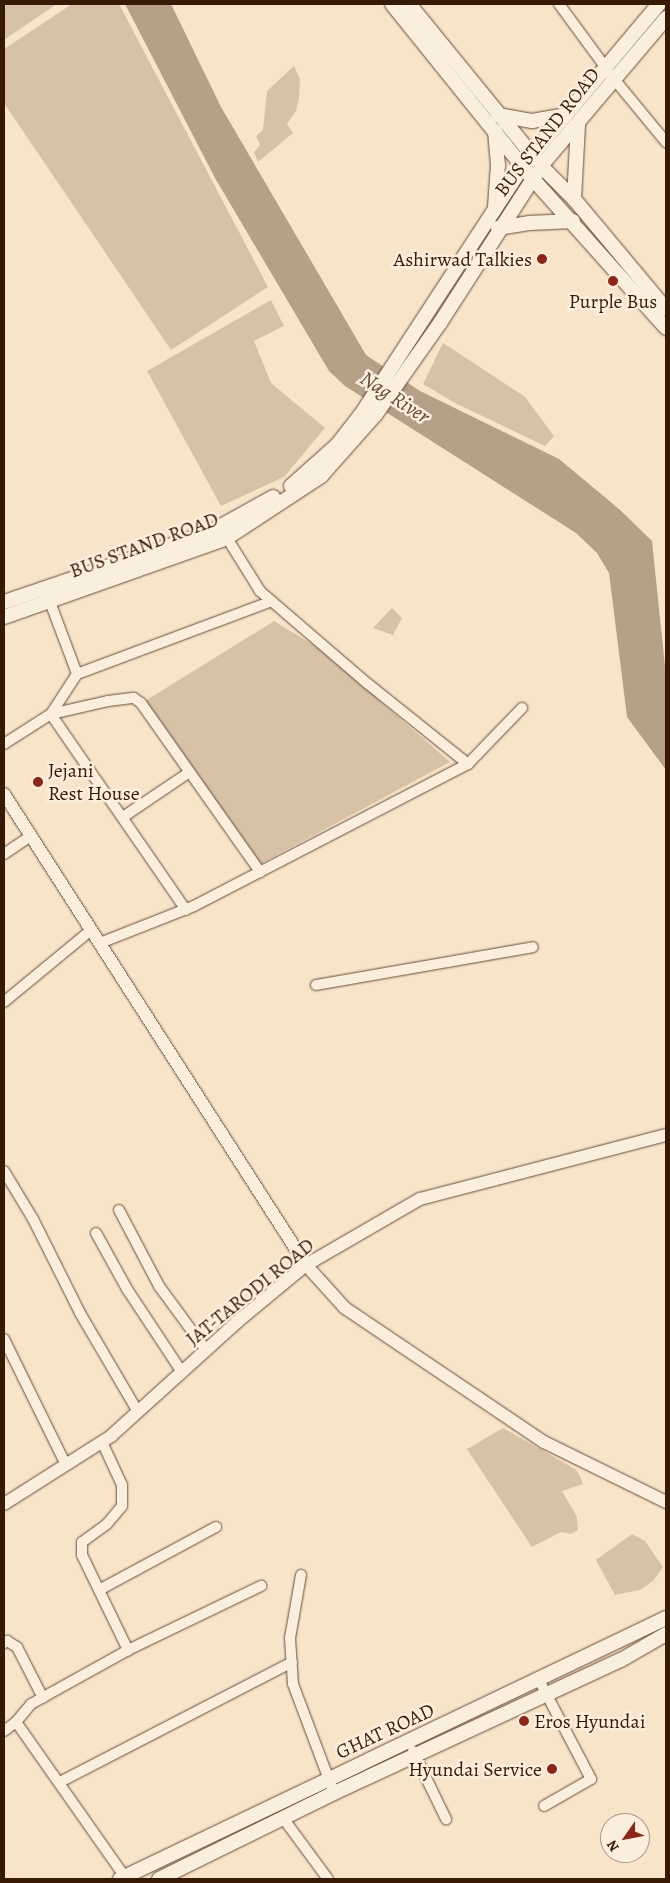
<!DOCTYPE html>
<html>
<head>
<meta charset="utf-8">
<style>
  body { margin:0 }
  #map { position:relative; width:670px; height:1883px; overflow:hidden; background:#f8e5c9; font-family:Alegreya,serif }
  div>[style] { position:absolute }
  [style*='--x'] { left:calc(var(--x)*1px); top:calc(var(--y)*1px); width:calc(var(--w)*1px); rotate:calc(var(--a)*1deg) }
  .green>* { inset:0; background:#d7c2a8 }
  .water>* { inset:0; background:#b6a087 }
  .roads { filter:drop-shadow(0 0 1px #674d37) drop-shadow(0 0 1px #674d37) }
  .minor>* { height:10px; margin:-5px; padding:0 5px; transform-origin:5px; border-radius:5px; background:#faeedc }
  .tertiary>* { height:12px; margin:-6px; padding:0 6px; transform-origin:6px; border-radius:6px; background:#faeedc }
  .secondary>* { height:14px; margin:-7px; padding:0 7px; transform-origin:7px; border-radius:7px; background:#faeedc }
  .dots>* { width:14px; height:14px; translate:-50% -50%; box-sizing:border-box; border:2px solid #faeedc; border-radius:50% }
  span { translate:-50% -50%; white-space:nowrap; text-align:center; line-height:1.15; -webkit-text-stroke:5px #faeedc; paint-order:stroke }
  .street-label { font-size:20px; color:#371a06 }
  .poi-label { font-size:20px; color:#371a06 }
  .right { translate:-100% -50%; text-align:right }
  .left { translate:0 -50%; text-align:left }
  .water-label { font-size:21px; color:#634933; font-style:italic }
  .frame { position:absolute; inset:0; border:5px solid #371a06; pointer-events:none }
  .north { position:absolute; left:600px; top:1813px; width:50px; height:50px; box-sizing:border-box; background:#faeedc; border:1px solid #ac9986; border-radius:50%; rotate:237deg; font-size:14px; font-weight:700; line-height:20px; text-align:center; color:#371a06 }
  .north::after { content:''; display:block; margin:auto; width:18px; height:22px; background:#8f2418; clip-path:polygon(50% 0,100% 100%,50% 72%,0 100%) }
</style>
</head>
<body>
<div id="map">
  <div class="green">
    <i style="clip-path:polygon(4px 4px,57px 4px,4px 40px)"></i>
    <i style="clip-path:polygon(72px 4px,119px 4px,268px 287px,171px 350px,4px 103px,4px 49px)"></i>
    <i style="clip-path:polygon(294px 66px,300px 79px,299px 98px,296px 111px,287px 124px,293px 133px,258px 162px,254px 152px,260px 145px,256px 136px,263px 130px,267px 91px)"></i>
    <i style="clip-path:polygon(271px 300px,284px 326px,254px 341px,271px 383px,325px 428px,284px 477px,221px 506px,147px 371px)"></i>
    <i style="clip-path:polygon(443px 343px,525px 397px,554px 436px,545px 446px,455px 403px,423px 384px)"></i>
    <i style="clip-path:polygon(392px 608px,402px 618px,393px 635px,373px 628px)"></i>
    <i style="clip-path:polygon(274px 621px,323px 651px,450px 762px,260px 864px,145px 701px)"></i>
    <i style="clip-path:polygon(503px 1428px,575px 1469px,579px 1474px,583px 1484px,562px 1491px,577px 1517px,578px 1530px,571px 1534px,561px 1532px,532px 1547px,467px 1449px)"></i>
    <i style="clip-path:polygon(632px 1534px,645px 1541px,663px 1567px,653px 1581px,640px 1590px,615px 1595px,596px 1560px)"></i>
  </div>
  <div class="water">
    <i style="clip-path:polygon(125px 4px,171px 4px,221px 107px,366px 355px,420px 391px,559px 459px,619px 509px,652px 541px,666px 676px,666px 770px,627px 717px,609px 573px,597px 553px,576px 533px,345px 386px,329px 371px,215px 178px)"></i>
  </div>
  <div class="roads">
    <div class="minor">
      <i style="--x:559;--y:4;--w:93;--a:53.7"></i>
      <i style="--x:614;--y:79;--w:82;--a:50.5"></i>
      <i style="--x:47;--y:594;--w:85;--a:69.4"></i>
      <i style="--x:77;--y:674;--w:208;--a:-20.5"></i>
      <i style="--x:4;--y:744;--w:56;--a:-32.6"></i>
      <i style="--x:51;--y:714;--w:48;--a:-57"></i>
      <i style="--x:468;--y:764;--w:78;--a:-46"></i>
      <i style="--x:123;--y:817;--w:78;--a:-34.1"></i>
      <i style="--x:4;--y:854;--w:32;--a:-34"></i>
      <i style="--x:186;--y:910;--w:238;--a:-124.6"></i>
      <i style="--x:51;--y:714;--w:58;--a:-12.8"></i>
      <i style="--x:108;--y:701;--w:26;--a:-7"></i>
      <i style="--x:134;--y:698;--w:9;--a:36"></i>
      <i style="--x:141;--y:703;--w:207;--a:54.8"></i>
      <i style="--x:100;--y:943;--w:101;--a:-21.5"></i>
      <i style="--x:194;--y:906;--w:309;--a:-27.4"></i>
      <i style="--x:468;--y:764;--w:128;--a:-141.3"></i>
      <i style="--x:368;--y:684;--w:143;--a:-139.3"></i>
      <i style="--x:260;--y:591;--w:62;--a:-121.9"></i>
      <i style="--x:316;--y:985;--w:220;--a:-9.9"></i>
      <i style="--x:4;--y:1002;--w:113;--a:-39.6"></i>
      <i style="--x:4;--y:1171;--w:56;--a:58.9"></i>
      <i style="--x:33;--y:1219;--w:105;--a:63.4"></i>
      <i style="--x:80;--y:1313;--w:115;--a:59.6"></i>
      <i style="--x:119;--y:1210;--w:86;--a:62.2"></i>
      <i style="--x:159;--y:1286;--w:79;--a:53.7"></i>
      <i style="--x:96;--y:1233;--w:64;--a:61"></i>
      <i style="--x:127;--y:1289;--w:100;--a:56.5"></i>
      <i style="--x:4;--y:1339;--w:140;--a:63.8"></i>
      <i style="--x:102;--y:1442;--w:47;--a:65.1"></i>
      <i style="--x:122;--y:1485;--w:21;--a:90"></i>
      <i style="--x:122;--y:1506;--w:23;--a:130"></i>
      <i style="--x:107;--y:1524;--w:31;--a:144"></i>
      <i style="--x:82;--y:1542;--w:13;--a:90"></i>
      <i style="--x:82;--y:1555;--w:106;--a:64.2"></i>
      <i style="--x:301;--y:1575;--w:64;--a:99.9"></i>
      <i style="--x:290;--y:1638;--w:46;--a:86.3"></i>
      <i style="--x:293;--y:1684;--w:116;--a:69.4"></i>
      <i style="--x:99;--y:1590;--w:133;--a:-28.3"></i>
      <i style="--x:4;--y:1643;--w:4;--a:-34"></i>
      <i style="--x:7;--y:1641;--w:12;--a:31"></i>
      <i style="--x:17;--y:1647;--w:57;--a:63"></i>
      <i style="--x:539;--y:1680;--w:112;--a:62.3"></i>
      <i style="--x:591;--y:1779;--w:54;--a:150.1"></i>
      <i style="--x:16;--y:1722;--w:189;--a:54.9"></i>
      <i style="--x:4;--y:1731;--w:15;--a:-37"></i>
      <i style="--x:16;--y:1722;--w:23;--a:-50"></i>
      <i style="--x:31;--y:1704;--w:111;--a:-29.1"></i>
      <i style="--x:128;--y:1650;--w:148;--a:-25.7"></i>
      <i style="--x:413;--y:1751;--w:76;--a:64.1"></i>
      <i style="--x:60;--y:1782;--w:261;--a:-27.3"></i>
      <i style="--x:283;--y:1818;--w:76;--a:53.6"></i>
    </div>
    <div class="tertiary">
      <i style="--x:4;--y:794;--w:560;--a:57.33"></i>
      <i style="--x:306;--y:1265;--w:58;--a:47.8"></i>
      <i style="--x:345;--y:1308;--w:240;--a:34"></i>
      <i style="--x:544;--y:1442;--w:136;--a:26.2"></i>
      <i style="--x:4;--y:1504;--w:127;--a:-32.4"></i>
      <i style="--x:111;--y:1436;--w:170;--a:-42.1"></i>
      <i style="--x:237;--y:1322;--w:89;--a:-39.6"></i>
      <i style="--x:306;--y:1265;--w:132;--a:-30.1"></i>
      <i style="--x:420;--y:1199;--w:254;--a:-14.6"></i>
    </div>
    <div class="secondary">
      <i style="--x:392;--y:4;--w:223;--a:51.2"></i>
      <i style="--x:532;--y:178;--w:201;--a:48.2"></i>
      <i style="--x:409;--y:4;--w:209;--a:50.8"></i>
      <i style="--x:541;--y:166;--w:47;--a:45"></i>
      <i style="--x:574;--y:199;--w:143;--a:50.1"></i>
      <i style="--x:498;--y:115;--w:35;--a:10"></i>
      <i style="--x:532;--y:121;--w:34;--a:-10"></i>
      <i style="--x:574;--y:199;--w:75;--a:-86.9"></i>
      <i style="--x:495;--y:207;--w:42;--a:-85.9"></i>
      <i style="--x:498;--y:165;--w:34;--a:-95"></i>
      <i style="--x:498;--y:228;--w:31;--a:-9"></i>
      <i style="--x:529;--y:223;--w:44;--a:-2.6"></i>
      <i style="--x:291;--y:486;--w:62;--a:-41.7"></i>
      <i style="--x:337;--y:445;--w:37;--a:-52"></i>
      <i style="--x:360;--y:416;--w:298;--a:-56.9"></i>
      <i style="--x:523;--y:166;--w:212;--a:-50"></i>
      <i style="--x:4;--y:602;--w:220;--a:-18.8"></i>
      <i style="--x:212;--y:531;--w:70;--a:-29.1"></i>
      <i style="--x:4;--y:617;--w:237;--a:-19.5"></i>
      <i style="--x:227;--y:538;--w:113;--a:-33.4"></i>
      <i style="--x:321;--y:476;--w:83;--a:-48.4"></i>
      <i style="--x:376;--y:414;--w:111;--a:-54.9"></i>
      <i style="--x:440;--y:323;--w:187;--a:-57.2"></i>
      <i style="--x:541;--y:166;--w:194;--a:-49.8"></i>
      <i style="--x:120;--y:1879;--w:605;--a:-25.55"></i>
      <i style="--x:159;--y:1879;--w:195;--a:-26.2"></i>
      <i style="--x:334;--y:1793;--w:316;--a:-24.9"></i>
      <i style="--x:621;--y:1660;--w:52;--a:-30"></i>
    </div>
  </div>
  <div class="dots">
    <i style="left:542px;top:259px;background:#8f2418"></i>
    <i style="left:613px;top:281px;background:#8f2418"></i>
    <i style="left:38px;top:782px;background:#8f2418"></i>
    <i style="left:524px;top:1721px;background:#8f2418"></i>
    <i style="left:552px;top:1769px;background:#8f2418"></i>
  </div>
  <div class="street-label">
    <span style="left:547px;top:132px;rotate:-52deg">BUS STAND ROAD</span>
    <span style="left:144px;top:545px;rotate:-20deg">BUS STAND ROAD</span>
    <span style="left:250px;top:1292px;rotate:-39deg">JAT-TARODI ROAD</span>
    <span style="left:385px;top:1731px;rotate:-25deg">GHAT ROAD</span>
  </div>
  <div class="poi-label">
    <span class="right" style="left:532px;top:259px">Ashirwad Talkies</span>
    <span style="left:613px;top:301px">Purple Bus</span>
    <span class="left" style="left:48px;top:782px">Jejani<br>Rest House</span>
    <span class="left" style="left:534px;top:1721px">Eros Hyundai</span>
    <span class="right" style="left:542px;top:1769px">Hyundai Service</span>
  </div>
  <div class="water-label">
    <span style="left:395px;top:397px;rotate:33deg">Nag River</span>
  </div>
  <div class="frame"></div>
  <div class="north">N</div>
</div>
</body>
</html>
